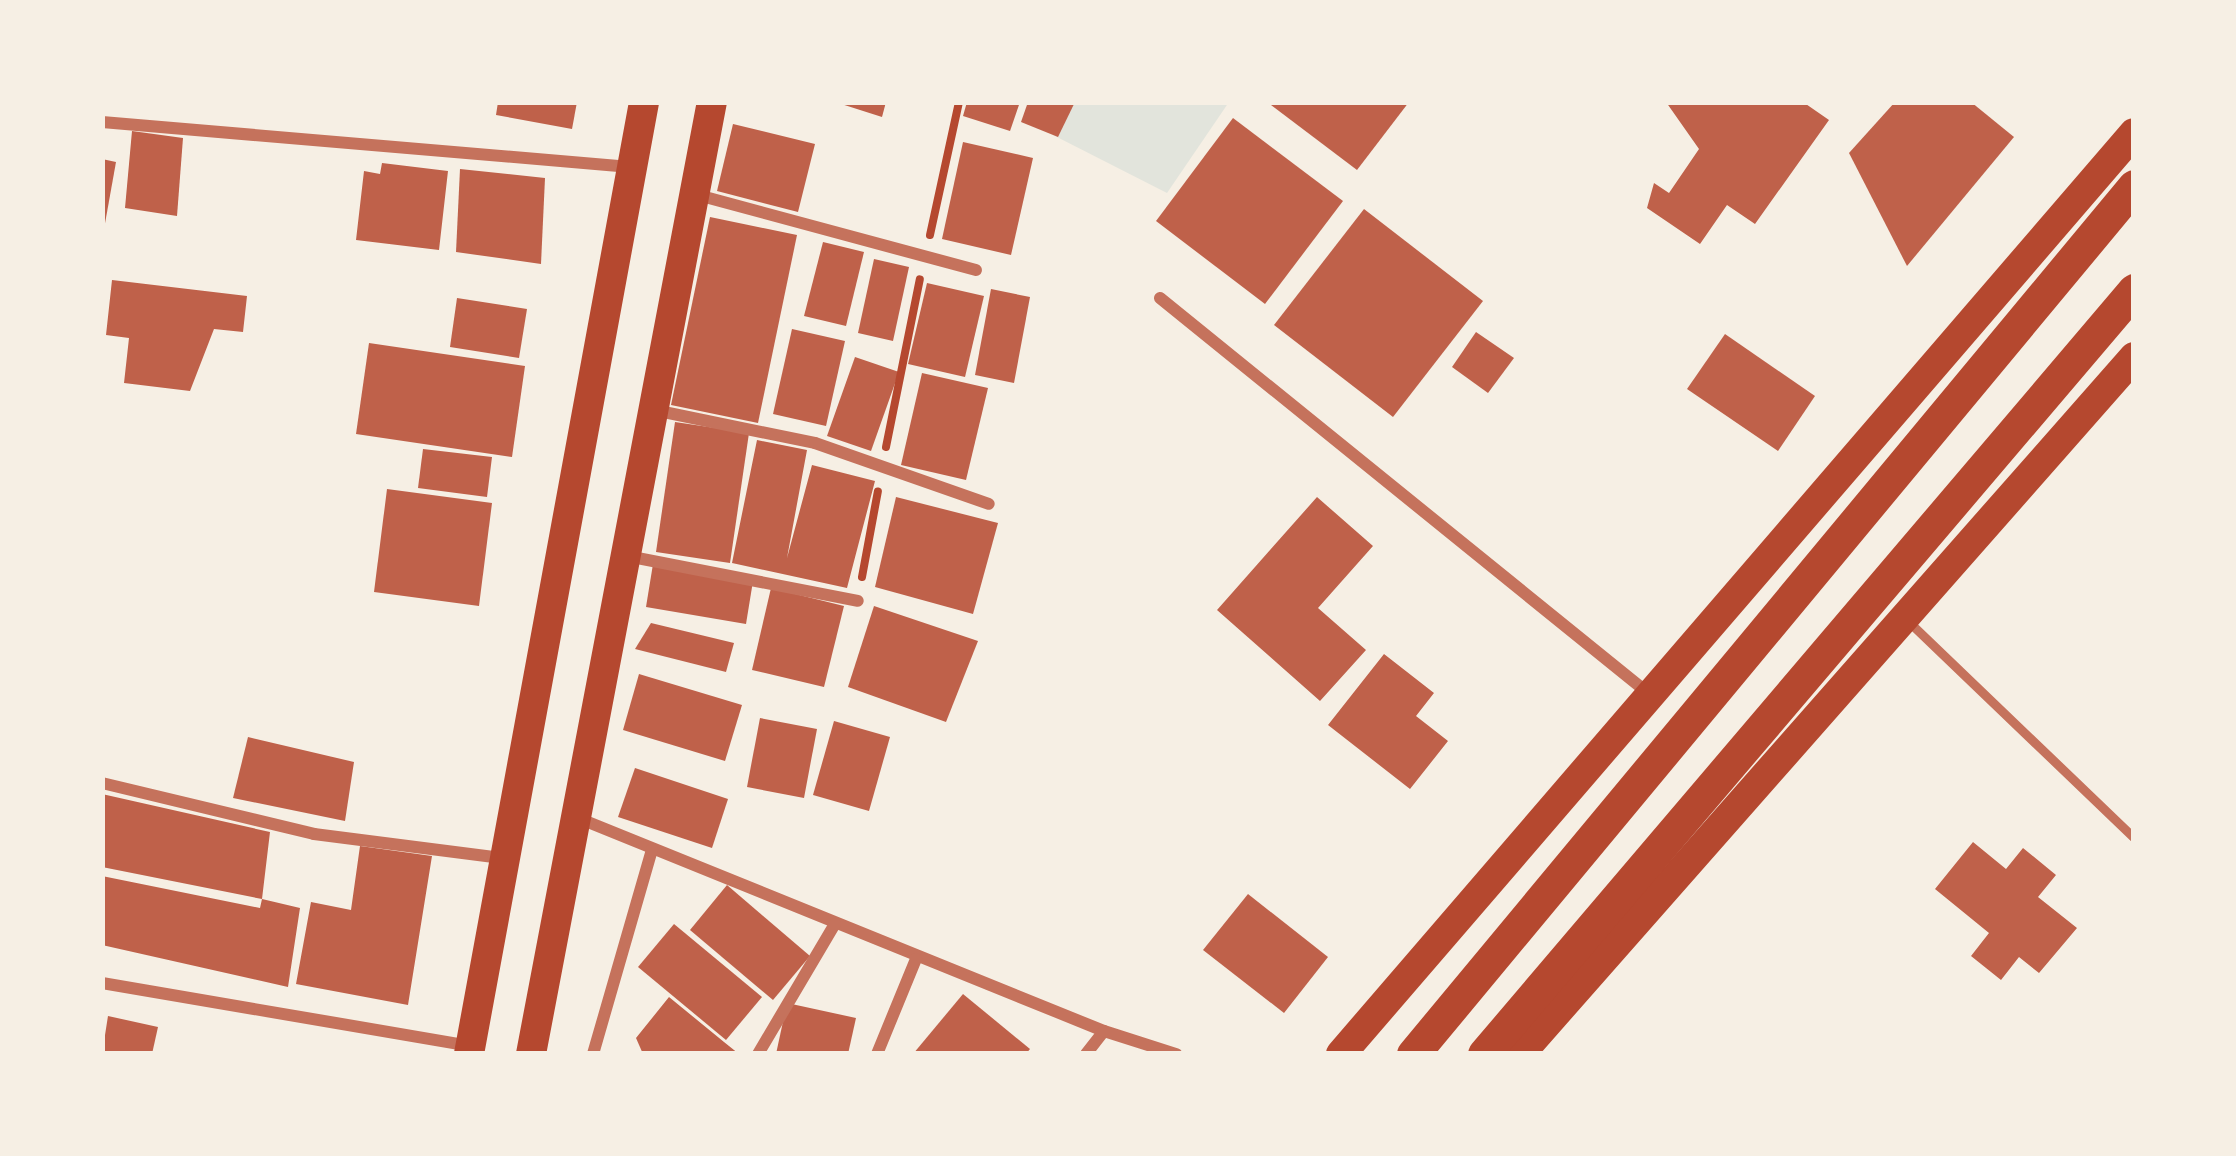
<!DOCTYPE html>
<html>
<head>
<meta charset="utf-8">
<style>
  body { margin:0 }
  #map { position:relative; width:2236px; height:1156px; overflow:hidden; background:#f6efe4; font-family:Inter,sans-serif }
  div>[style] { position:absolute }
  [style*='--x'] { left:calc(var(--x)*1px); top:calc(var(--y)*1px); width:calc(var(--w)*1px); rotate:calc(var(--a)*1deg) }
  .green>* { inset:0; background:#e2e4dc }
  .building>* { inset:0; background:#bf614a }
  .path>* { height:8px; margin:-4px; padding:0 4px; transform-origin:4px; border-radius:4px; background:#b5482f }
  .service>* { height:9px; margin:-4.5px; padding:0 4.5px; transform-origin:4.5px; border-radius:4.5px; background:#c5725c }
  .minor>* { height:12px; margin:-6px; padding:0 6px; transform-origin:6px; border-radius:6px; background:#c5725c }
  .primary>* { height:30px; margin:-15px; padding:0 15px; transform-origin:15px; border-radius:15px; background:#b5482f }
  .trunk>* { height:33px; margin:-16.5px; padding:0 16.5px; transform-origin:16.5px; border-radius:16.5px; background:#b5482f }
  span { translate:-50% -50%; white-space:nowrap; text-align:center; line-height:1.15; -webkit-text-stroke:9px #f6efe4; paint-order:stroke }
  .frame { position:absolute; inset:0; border:105px solid #f6efe4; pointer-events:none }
</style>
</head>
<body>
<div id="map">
  <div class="green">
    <i style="clip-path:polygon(1071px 102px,1229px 102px,1167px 193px,1053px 135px)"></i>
  </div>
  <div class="building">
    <i style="clip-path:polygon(498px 102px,577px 102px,572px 129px,496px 115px)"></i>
    <i style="clip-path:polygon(835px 102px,886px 102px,882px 117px)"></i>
    <i style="clip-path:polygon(967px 102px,1020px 102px,1010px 131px,963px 116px)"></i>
    <i style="clip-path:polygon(1028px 102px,1075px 102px,1058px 137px,1021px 122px)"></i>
    <i style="clip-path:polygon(1267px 102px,1409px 102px,1357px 170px)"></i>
    <i style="clip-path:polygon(1666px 102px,1803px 102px,1829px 120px,1755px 224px,1727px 205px,1700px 244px,1647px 208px,1654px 183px,1669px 193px,1699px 149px)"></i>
    <i style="clip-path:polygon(1895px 102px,1971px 102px,2014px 137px,1907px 266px,1849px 153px)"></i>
    <i style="clip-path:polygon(1233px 118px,1343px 201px,1265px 304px,1156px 221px)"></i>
    <i style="clip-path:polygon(733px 124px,815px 144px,798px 212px,717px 191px)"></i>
    <i style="clip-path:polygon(132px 131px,183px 138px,177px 216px,125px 208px)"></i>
    <i style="clip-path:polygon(963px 142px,1033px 158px,1011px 255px,942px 239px)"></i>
    <i style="clip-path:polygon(102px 159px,116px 162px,104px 229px,102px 229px)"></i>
    <i style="clip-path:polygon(382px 163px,448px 171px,439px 250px,356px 240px,364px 171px,380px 174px)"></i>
    <i style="clip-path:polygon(460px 169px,545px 178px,541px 264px,456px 252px)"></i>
    <i style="clip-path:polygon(1364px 209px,1483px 301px,1393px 417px,1274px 325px)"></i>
    <i style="clip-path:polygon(710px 217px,797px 235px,758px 423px,671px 405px)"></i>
    <i style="clip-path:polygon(823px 242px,864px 252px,846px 326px,804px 316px)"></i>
    <i style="clip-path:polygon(874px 259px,909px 267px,893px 341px,858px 333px)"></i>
    <i style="clip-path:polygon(112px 280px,247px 296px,243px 332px,214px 329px,190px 391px,124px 383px,129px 338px,106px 335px)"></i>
    <i style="clip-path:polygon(927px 283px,984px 296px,965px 377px,908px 364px)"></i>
    <i style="clip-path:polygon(991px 289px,1030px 297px,1014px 383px,975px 375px)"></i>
    <i style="clip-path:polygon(457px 298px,527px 309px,519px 358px,450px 347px)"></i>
    <i style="clip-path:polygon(792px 329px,845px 341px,826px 426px,773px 414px)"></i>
    <i style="clip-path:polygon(1476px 332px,1514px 358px,1488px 393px,1452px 367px)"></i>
    <i style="clip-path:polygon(1725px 334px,1815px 396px,1778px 451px,1687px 389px)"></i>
    <i style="clip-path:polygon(369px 343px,525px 366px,512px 457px,356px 434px)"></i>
    <i style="clip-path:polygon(855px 357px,899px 372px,871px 451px,827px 436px)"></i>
    <i style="clip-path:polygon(922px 373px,988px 388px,966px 480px,901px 465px)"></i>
    <i style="clip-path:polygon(675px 422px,749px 433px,730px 563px,656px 552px)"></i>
    <i style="clip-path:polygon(757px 440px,807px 450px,787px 558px,812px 465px,875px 481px,847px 588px,732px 563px)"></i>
    <i style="clip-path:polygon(423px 449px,492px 457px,487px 497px,418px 488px)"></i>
    <i style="clip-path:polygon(387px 489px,492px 503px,479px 606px,374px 592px)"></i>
    <i style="clip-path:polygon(896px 497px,998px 523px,973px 614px,875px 587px)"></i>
    <i style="clip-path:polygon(1317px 497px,1373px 546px,1318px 608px,1366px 650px,1320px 701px,1217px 610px)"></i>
    <i style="clip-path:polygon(653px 564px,753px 581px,746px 624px,646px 607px)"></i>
    <i style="clip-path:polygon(771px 588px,844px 606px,824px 687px,752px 670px)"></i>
    <i style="clip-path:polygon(874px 606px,978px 641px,946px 722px,848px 687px)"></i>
    <i style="clip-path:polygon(651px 623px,734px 643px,726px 672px,635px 649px)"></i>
    <i style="clip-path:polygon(1384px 654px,1434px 693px,1416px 716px,1448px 741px,1410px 789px,1328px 725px)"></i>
    <i style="clip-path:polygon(639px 674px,742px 705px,725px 761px,623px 730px)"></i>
    <i style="clip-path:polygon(760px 718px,817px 729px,804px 798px,747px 787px)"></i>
    <i style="clip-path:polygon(834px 721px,890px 737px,869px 811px,813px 795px)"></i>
    <i style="clip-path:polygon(248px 737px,354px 762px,345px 821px,233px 798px)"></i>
    <i style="clip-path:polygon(635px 768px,728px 799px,712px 848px,618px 817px)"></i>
    <i style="clip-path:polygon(102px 794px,270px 832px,262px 899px,300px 908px,288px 987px,102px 945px,102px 876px,260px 908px,262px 899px,102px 867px)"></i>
    <i style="clip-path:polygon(1973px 842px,2006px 869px,2023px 848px,2056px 875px,2038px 897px,2077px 928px,2039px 973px,2019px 957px,2001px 980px,1971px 956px,1989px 933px,1935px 889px)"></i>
    <i style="clip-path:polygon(360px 846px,432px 856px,408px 1005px,296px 984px,311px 902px,351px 910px)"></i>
    <i style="clip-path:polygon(727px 885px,810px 956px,773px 1000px,690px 930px)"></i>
    <i style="clip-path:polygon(1248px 894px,1328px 957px,1284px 1013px,1203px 950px)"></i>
    <i style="clip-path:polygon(674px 924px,762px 997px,726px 1040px,638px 967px)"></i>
    <i style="clip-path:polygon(963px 994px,1030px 1049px,1026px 1054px,913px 1054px)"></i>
    <i style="clip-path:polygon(669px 997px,724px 1042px,739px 1054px,643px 1054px,636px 1038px)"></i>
    <i style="clip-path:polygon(787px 1003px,856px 1018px,848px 1054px,776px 1054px)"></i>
    <i style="clip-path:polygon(108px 1016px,158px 1027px,152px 1054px,102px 1054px)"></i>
  </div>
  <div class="path">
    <i style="--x:930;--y:235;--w:136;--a:-77.7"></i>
    <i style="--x:886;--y:447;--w:171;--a:-78.6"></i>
    <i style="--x:862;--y:577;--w:87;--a:-79.5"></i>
  </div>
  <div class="service">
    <i style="--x:1909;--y:622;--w:312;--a:43.8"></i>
  </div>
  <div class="minor">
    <i style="--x:102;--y:122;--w:530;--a:4.87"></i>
    <i style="--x:694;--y:194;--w:292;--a:15.1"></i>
    <i style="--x:1160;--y:298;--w:628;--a:38.99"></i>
    <i style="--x:654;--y:410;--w:164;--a:11.6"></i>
    <i style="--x:815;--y:443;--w:184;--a:19.3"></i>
    <i style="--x:627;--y:556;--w:235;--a:11"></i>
    <i style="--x:102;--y:783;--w:218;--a:13.5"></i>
    <i style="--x:314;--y:834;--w:189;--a:7.3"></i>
    <i style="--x:578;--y:818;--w:567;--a:22.05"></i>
    <i style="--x:102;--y:983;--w:373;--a:9.7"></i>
    <i style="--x:593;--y:1054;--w:213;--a:-73.9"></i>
    <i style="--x:758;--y:1054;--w:151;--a:-59.4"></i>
    <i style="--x:877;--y:1054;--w:103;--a:-67.7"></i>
    <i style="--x:1086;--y:1054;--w:29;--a:-52"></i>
    <i style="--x:1104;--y:1031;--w:76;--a:17.7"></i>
  </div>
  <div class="primary">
    <i style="--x:469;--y:1054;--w:968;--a:-79.58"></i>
    <i style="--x:531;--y:1054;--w:969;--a:-79.24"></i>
    <i style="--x:1341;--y:1054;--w:1215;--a:-49.27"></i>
    <i style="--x:1520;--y:1054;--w:929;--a:-48.62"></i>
  </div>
  <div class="trunk">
    <i style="--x:1413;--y:1054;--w:1128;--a:-50.29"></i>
    <i style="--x:1484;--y:1054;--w:1003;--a:-49.61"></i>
  </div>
  <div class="frame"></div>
</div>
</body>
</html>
